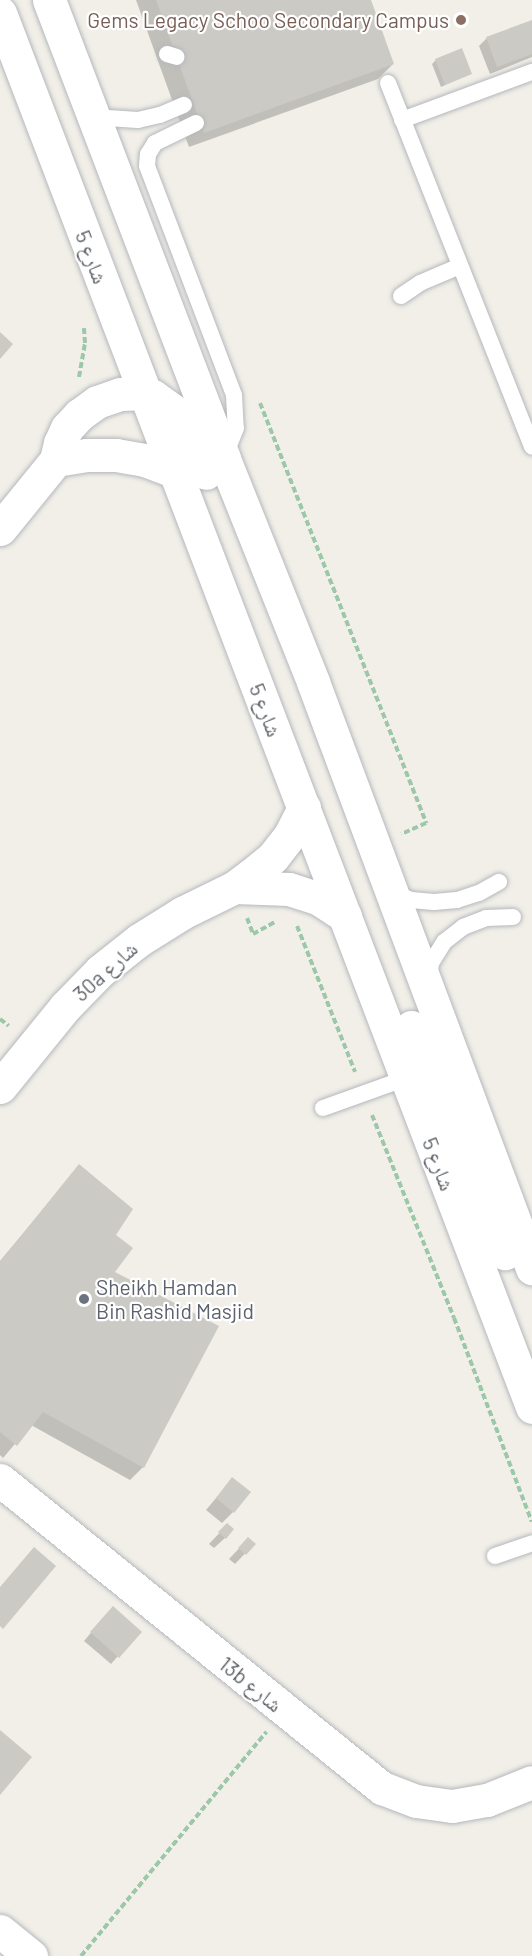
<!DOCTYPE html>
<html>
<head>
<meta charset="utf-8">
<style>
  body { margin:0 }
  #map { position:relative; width:532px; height:1956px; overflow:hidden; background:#f1efe8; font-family:Barlow,"Noto Naskh Arabic",sans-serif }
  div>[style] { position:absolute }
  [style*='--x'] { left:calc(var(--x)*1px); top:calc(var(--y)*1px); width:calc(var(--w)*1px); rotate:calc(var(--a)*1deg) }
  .shadow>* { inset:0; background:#0003 }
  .building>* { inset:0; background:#cccac5 }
  .path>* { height:4px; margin-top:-2px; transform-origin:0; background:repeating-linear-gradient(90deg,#9cc7a9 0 6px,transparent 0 9px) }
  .roads { filter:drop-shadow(0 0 2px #b5b8bc) drop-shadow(0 0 2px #b5b8bc) }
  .service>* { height:16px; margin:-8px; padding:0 8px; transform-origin:8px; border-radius:8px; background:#fff }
  .minor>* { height:33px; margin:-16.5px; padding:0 16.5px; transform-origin:16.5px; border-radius:16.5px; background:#fff }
  .tertiary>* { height:33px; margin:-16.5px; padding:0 16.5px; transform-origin:16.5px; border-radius:16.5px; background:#fff }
  .dots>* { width:16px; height:16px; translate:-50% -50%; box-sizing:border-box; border:3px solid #fff; border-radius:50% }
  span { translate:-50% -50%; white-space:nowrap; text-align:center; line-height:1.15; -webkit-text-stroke:4.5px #fff; paint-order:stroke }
  .education-label { font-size:21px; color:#785e54 }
  .right { translate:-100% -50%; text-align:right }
  .street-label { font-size:21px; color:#5f6368 }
  .worship-label { font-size:21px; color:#5b616d }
  .left { translate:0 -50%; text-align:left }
</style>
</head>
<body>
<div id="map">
  <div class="shadow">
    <i style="clip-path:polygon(136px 0,370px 0,393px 64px,378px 79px,189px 147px)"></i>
    <i style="clip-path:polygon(532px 21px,532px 57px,490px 74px,479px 46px,487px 38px)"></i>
    <i style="clip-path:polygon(436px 60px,471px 73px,441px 87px,432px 64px)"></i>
    <i style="clip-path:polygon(79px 1166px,113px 1273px,143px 1467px,130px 1480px,31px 1425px,3px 1458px,0 1455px,0 1261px)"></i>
    <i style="clip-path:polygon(232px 1479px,233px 1512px,222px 1523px,206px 1510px)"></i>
    <i style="clip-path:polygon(227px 1525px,225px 1538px,214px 1548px,209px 1544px)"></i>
    <i style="clip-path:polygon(248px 1539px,254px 1544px,235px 1564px,229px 1559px)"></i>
    <i style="clip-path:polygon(105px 1616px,118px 1656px,111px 1664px,84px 1641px)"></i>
  </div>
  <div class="building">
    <i style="clip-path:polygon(156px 0,371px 0,394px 64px,204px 133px)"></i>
    <i style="clip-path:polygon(532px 20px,532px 54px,497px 67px,486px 37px)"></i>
    <i style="clip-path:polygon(462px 48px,472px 74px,445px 85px,435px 59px)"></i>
    <i style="clip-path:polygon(0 332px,13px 344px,0 359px)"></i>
    <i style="clip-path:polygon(79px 1164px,133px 1209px,116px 1235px,133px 1248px,115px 1272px,219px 1326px,144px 1468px,43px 1412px,17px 1446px,0 1432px,0 1262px)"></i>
    <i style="clip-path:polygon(232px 1477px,251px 1492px,234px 1513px,216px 1498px)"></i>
    <i style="clip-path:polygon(227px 1523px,234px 1529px,226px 1539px,218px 1532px)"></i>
    <i style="clip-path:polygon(248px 1537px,256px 1544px,246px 1555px,238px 1548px)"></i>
    <i style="clip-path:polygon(34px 1547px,56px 1566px,3px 1629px,0 1626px,0 1587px)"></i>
    <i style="clip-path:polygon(113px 1606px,142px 1632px,119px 1658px,90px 1632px)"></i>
    <i style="clip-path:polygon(0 1730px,32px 1757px,0 1795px)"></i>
  </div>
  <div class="path">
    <i style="--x:79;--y:377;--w:35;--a:-80"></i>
    <i style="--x:85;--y:343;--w:15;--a:-94"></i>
    <i style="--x:260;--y:403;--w:452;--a:68.4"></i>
    <i style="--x:426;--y:823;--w:27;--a:156"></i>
    <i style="--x:247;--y:918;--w:17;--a:69"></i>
    <i style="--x:253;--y:934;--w:26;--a:-29"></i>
    <i style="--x:297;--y:926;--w:157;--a:68.3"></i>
    <i style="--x:0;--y:1019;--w:11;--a:38"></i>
    <i style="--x:372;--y:1115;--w:219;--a:68"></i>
    <i style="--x:454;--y:1318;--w:218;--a:69.1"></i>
    <i style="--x:81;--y:1956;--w:291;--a:-50.4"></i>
  </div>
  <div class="roads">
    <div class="service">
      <i style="--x:167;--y:54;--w:10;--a:17"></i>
      <i style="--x:388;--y:83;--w:391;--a:68.4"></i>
      <i style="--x:92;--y:117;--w:46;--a:3.7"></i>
      <i style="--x:138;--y:120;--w:23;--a:-13"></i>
      <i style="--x:160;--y:115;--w:26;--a:-23"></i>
      <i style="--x:402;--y:120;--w:139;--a:-20.3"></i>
      <i style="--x:196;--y:123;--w:46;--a:154"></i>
      <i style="--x:155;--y:143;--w:13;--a:122"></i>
      <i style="--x:148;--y:154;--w:12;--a:95"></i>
      <i style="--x:147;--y:166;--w:245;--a:69.2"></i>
      <i style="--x:234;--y:395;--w:33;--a:87"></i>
      <i style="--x:236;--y:428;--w:29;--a:112"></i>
      <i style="--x:401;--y:296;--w:23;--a:-34"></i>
      <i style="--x:420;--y:283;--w:43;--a:-23"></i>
      <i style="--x:392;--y:892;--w:21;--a:23"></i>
      <i style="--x:411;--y:900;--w:23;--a:5"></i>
      <i style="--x:434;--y:902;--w:23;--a:-5"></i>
      <i style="--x:457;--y:900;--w:23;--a:-18"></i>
      <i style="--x:479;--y:893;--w:23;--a:-29"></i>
      <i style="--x:429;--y:979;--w:16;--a:-83"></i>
      <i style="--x:431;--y:963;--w:25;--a:-58"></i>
      <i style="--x:444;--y:942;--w:24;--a:-38"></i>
      <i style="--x:463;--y:927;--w:25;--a:-21"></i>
      <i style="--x:486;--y:918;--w:27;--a:-2"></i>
      <i style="--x:323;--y:1108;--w:89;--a:-19.7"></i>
      <i style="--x:495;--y:1556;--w:39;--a:-19"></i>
    </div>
    <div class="minor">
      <i style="--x:56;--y:460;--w:30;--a:-9"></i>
      <i style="--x:86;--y:455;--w:30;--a:0"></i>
      <i style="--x:116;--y:455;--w:29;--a:10"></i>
      <i style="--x:145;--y:460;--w:30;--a:21"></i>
      <i style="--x:0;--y:529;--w:89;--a:-50.9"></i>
      <i style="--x:56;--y:460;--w:17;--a:-77"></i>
      <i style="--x:60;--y:443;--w:17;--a:-65"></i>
      <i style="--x:67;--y:428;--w:18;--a:-47"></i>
      <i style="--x:79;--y:415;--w:22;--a:-36"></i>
      <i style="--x:97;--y:402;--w:24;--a:-19"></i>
      <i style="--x:120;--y:394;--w:23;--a:-2"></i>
      <i style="--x:235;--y:887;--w:54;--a:2.1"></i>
      <i style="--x:289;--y:889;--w:32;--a:18"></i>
      <i style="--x:319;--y:899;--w:31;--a:33"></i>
      <i style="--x:0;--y:1087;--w:103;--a:-50.9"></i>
      <i style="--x:65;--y:1007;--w:50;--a:-45.8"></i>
      <i style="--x:100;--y:971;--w:50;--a:-38.5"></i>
      <i style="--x:139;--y:940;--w:51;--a:-32.1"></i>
      <i style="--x:182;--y:913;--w:59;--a:-26.1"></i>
      <i style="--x:235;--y:887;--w:20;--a:-37"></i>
      <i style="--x:251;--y:875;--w:28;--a:-39"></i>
      <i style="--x:273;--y:857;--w:28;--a:-52"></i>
      <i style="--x:290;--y:835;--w:31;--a:-63"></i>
      <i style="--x:0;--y:1480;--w:491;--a:38.9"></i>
      <i style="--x:382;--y:1788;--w:36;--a:21"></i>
      <i style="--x:416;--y:1801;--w:36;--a:8"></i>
      <i style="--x:452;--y:1806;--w:36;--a:-10"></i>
      <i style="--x:487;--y:1800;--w:48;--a:-21.8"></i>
      <i style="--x:0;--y:1931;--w:40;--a:39"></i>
    </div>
    <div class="tertiary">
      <i style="--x:49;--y:0;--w:491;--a:69.1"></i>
      <i style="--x:224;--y:459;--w:240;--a:68.2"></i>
      <i style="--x:313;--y:682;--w:626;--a:69.51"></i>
      <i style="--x:0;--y:13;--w:1492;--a:69.11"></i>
      <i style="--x:143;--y:393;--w:10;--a:17"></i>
      <i style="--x:153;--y:396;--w:24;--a:36"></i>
      <i style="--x:172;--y:410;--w:22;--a:51"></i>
      <i style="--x:186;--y:427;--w:50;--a:66.5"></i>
      <i style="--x:411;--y:1027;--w:225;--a:68.1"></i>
      <i style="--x:495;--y:1236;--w:20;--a:60"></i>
    </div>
  </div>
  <div class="dots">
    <i style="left:461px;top:20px;background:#8d6e63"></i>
    <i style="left:84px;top:1299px;background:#6b7280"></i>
  </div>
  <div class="education-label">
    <span class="right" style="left:449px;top:20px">Gems Legacy Schoo Secondary Campus</span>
  </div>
  <div class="street-label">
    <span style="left:92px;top:257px;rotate:69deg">شارع 5</span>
    <span style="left:266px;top:710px;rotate:69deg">شارع 5</span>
    <span style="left:105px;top:971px;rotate:-42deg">30a شارع</span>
    <span style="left:439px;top:1164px;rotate:69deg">شارع 5</span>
    <span style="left:251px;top:1684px;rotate:39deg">13b شارع</span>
  </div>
  <div class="worship-label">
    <span class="left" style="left:96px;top:1299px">Sheikh Hamdan<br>Bin Rashid Masjid</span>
  </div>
</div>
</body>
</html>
